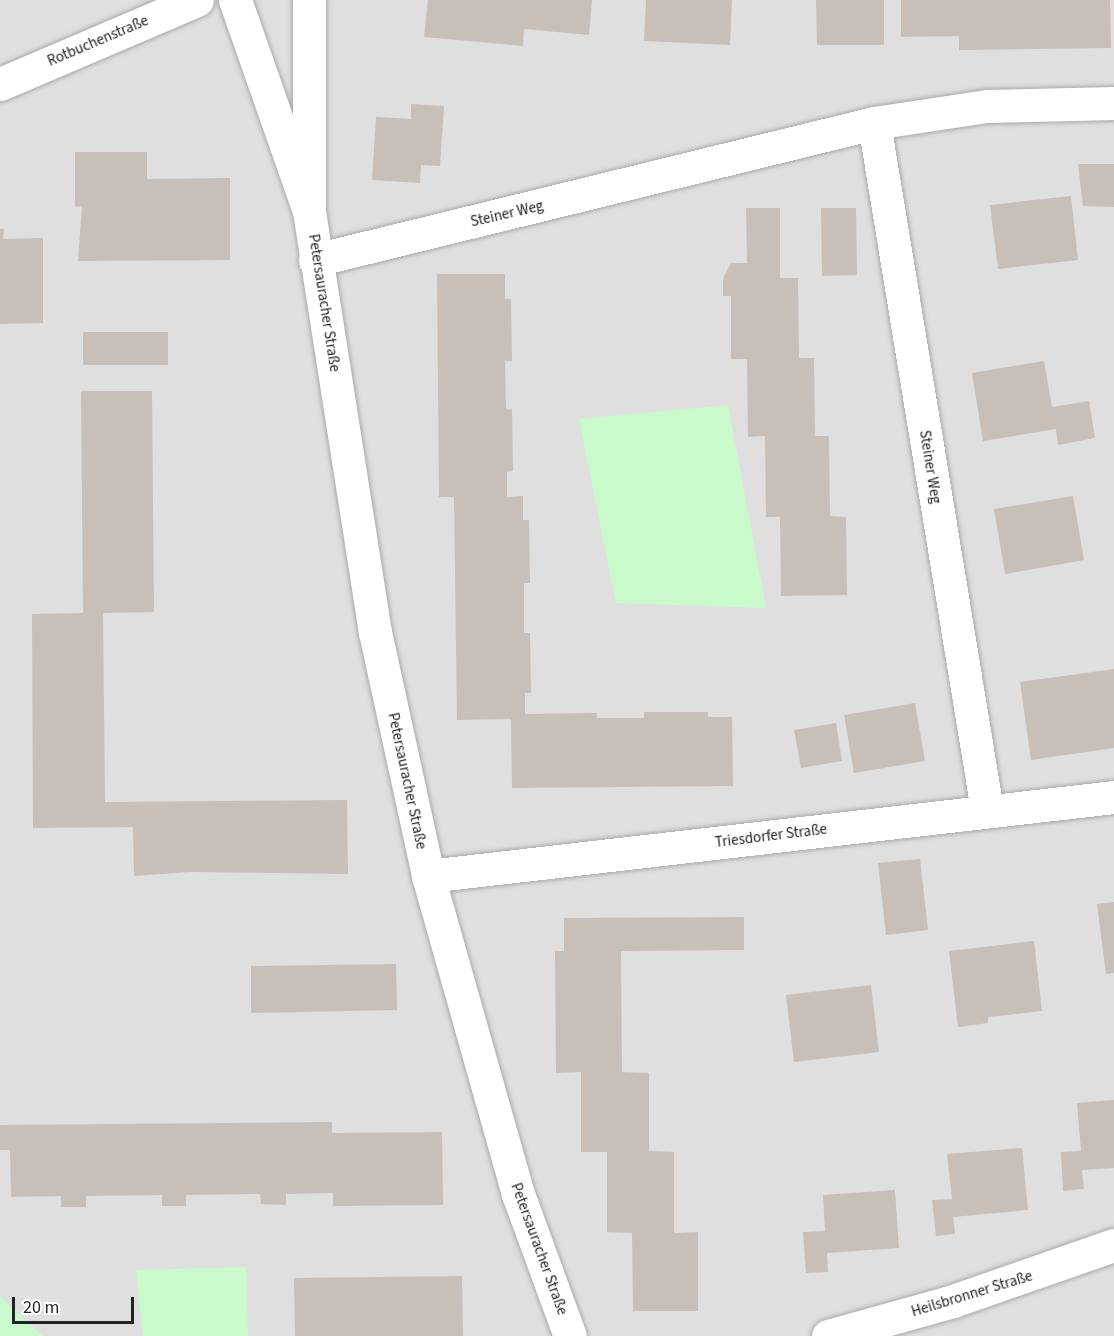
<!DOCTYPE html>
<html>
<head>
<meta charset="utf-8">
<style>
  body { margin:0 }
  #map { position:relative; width:1114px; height:1336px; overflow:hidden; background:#f2efe9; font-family:"Source Sans 3",sans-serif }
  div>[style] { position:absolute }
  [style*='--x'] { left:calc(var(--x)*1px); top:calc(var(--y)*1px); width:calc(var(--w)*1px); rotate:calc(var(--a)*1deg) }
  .residential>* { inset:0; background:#e0dfdf }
  .park>* { inset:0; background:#c8facc }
  .building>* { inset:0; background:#c7bfb8 }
  .roads { filter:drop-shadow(0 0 2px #a9a9a9) drop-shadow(0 0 2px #a9a9a9) }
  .minor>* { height:33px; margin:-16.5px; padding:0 16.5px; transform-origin:16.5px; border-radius:16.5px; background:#fff }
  span { translate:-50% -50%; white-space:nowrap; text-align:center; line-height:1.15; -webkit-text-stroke:6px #fff; paint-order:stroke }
  .street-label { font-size:15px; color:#222 }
  .scale { position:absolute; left:12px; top:1297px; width:122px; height:27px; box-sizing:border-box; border:3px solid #222; border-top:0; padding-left:8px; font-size:18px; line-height:21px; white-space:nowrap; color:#222; -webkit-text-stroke:4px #fff; paint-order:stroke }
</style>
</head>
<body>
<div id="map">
  <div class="residential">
    <i style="clip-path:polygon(0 0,1114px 0,1114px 1336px,0 1336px)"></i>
  </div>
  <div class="park">
    <i style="clip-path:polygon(728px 405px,766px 608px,616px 603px,579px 419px)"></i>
    <i style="clip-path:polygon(246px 1267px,248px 1336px,143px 1336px,136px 1270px)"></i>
    <i style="clip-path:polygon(0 1296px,43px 1336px,0 1336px)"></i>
  </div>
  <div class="building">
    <i style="clip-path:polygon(428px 0,592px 0,589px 35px,524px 29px,523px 46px,424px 37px)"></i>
    <i style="clip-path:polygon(646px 0,732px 0,730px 45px,644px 41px)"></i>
    <i style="clip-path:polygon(816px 0,884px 0,884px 45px,817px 45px)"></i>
    <i style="clip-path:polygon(901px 0,1110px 0,1111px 48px,959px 50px,959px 36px,901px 37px)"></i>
    <i style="clip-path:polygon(411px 104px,444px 106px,440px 166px,421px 165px,420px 183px,372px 180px,376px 117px,411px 119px)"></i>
    <i style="clip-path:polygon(75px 152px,147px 152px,147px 179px,230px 178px,230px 260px,78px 261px,82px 206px,75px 207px)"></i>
    <i style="clip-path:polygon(1078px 164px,1114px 164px,1114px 207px,1083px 206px)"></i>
    <i style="clip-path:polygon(1071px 196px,1078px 260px,998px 269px,990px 205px)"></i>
    <i style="clip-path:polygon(746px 208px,780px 208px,780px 278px,798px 278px,799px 358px,814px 358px,815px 436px,829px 436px,830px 516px,846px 517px,847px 595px,781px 596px,780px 517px,766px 517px,765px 436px,748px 437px,747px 359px,731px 359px,731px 296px,723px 296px,723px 278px,731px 263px,747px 263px)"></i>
    <i style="clip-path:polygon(821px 208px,856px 208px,857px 275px,822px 276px)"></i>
    <i style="clip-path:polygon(0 229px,4px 229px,3px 239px,43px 238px,43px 323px,0 324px)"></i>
    <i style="clip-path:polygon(437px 274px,505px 274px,505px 299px,511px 299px,512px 361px,505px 361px,506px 409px,512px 410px,513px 471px,507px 472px,507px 497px,523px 496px,523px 520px,529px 520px,530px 583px,524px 583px,524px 633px,530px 633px,531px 693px,525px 693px,525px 714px,597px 713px,597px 718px,644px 718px,644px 712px,708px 712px,708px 717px,732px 717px,733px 786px,512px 788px,511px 719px,457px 720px,454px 497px,439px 497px)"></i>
    <i style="clip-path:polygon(83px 332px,168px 332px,168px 365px,83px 365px)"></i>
    <i style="clip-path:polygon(1044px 361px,1052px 407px,1089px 401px,1095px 438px,1058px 445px,1056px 429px,983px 441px,972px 373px)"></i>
    <i style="clip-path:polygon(81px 391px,152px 391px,154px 612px,103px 613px,105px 802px,347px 800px,348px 874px,190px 872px,134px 876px,133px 827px,33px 828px,32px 614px,83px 613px)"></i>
    <i style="clip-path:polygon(1073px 496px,1084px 560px,1005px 574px,994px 509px)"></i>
    <i style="clip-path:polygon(1114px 669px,1114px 748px,1031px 760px,1020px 682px)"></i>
    <i style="clip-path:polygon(915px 703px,925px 761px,854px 773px,844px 715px)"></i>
    <i style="clip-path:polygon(836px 723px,842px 761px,801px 768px,794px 730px)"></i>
    <i style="clip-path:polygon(920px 859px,928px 930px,886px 935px,878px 863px)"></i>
    <i style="clip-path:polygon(1114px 902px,1114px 973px,1106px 974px,1097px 904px)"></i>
    <i style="clip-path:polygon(744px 917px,744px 950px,621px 951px,622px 1072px,649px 1073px,649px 1151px,674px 1152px,674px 1233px,698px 1232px,698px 1311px,633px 1311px,632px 1233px,607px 1232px,607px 1152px,581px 1152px,581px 1072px,556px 1073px,555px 951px,564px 951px,564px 918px)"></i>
    <i style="clip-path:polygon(1034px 941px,1042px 1011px,988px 1017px,988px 1023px,958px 1027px,949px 951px)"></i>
    <i style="clip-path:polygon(396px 964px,397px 1010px,251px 1013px,251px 966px)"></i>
    <i style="clip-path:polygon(871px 985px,879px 1052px,794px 1062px,786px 995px)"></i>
    <i style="clip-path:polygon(1114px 1100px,1114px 1168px,1082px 1170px,1084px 1189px,1063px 1191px,1061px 1152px,1081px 1151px,1077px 1103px)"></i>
    <i style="clip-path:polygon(332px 1122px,332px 1133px,442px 1132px,443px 1205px,333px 1206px,333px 1193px,286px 1194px,286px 1205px,261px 1204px,260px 1194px,186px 1195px,186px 1206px,162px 1206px,162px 1195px,86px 1196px,86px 1207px,61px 1207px,61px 1196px,11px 1197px,10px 1150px,0 1150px,0 1125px)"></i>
    <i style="clip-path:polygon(1022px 1148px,1028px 1210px,953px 1217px,955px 1234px,936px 1236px,932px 1200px,952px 1199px,947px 1154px)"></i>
    <i style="clip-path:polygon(895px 1190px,899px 1248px,827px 1253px,828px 1272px,806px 1273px,803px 1232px,825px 1231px,823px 1195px)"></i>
    <i style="clip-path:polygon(462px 1276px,463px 1336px,295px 1336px,294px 1278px)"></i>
  </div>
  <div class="roads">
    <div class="minor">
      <i style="--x:235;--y:0;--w:224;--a:70.7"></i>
      <i style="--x:309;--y:211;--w:211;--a:-90"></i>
      <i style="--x:0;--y:84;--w:214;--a:-23.1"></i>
      <i style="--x:874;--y:123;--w:696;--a:80.66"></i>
      <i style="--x:309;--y:211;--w:426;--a:81.1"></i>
      <i style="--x:375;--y:632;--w:250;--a:77.7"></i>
      <i style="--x:428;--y:876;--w:330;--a:74.2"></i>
      <i style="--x:518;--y:1194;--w:151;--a:69.9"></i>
      <i style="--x:315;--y:260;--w:576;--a:-13.77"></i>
      <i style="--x:874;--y:123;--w:114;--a:-8.6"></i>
      <i style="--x:987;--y:106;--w:127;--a:-1.4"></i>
      <i style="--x:428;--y:876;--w:691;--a:-6.57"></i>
      <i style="--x:828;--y:1336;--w:130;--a:-15.6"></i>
      <i style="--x:953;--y:1301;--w:170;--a:-19.2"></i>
    </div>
  </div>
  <div class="street-label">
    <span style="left:98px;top:41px;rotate:-23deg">Rotbuchenstraße</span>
    <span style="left:507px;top:214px;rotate:-13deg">Steiner Weg</span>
    <span style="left:324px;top:303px;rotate:81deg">Petersauracher Straße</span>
    <span style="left:930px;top:467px;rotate:81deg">Steiner Weg</span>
    <span style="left:407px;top:781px;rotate:78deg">Petersauracher Straße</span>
    <span style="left:771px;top:836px;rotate:-7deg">Triesdorfer Straße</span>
    <span style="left:539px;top:1249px;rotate:70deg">Petersauracher Straße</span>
    <span style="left:972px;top:1294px;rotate:-17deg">Heilsbronner Straße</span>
  </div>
  <div class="scale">20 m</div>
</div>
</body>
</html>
